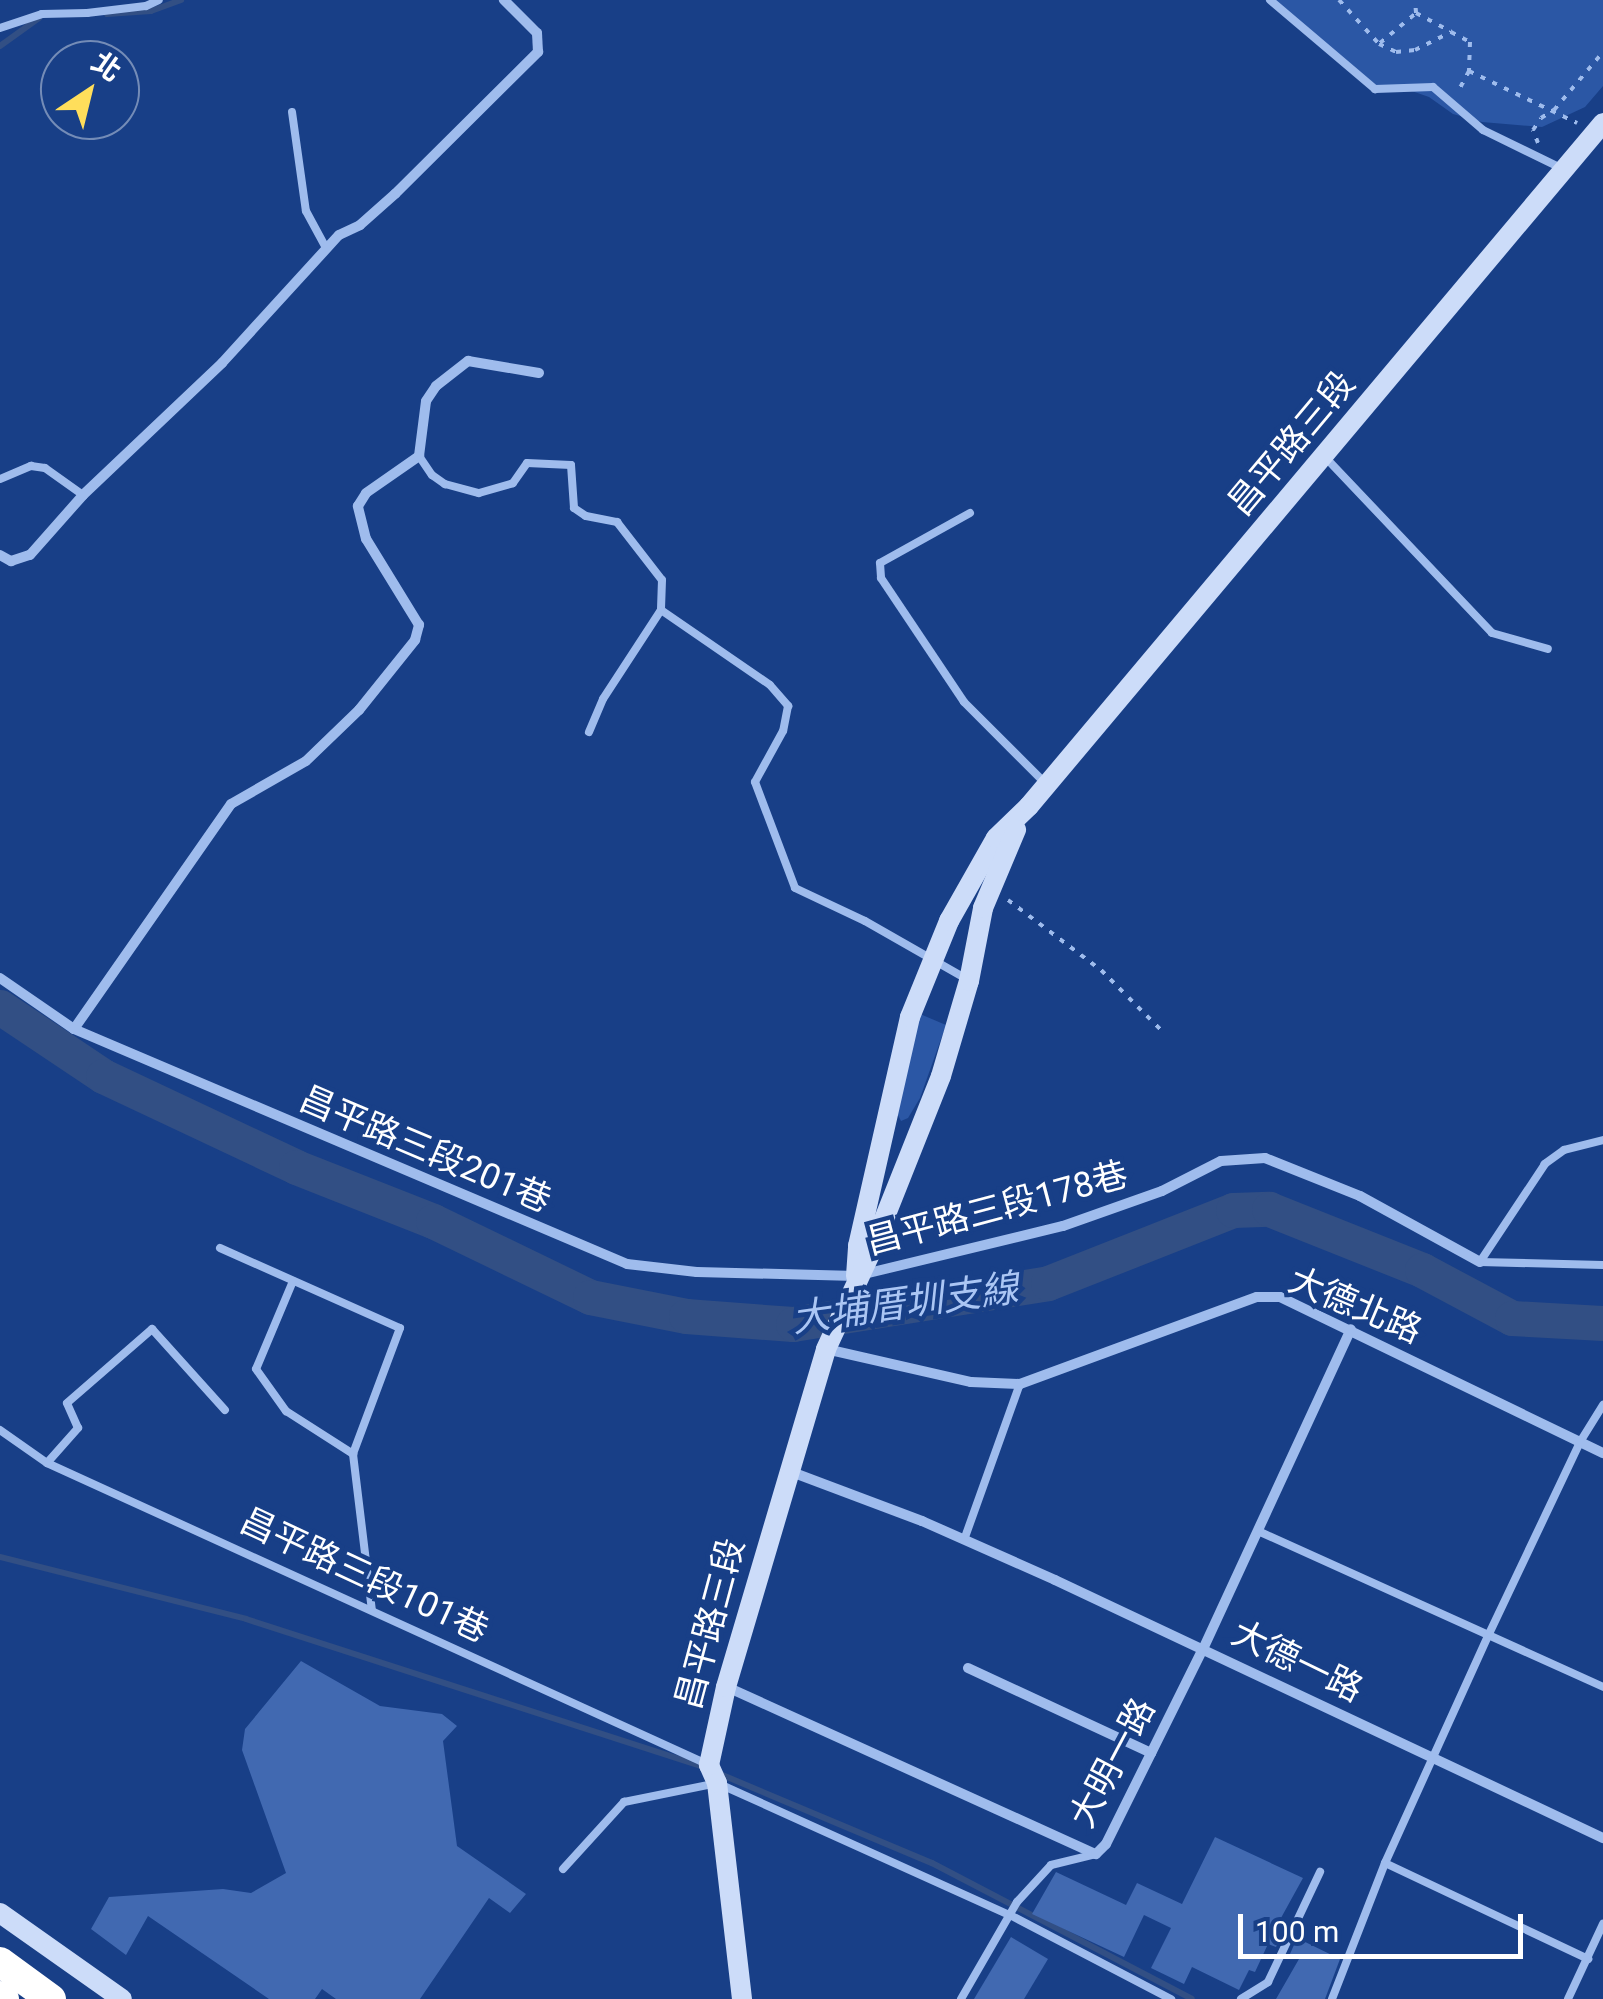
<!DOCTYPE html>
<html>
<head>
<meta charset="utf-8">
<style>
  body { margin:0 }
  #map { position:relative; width:1603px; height:1999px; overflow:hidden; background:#183f87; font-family:Roboto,"Noto Sans TC",sans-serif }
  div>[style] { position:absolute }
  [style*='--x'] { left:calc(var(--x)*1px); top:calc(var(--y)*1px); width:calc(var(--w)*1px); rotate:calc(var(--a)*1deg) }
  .green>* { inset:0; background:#2b57a5 }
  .stream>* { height:6px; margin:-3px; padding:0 3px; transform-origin:3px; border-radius:3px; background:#324f84 }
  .river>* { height:35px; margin:-17.5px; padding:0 17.5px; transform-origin:17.5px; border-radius:17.5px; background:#324f84 }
  .building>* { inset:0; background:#4169b1 }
  .path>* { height:4px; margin-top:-2px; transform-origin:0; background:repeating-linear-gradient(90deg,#9fbced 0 5px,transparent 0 13px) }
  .lane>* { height:8px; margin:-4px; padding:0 4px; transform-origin:4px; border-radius:4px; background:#9fbced }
  .street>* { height:10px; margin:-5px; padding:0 5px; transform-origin:5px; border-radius:5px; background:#9fbced }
  .secondary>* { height:20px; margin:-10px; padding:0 10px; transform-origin:10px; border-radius:10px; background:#ccdcf9 }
  .highway>* { height:30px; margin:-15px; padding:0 15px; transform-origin:15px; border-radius:15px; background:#fff }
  span { translate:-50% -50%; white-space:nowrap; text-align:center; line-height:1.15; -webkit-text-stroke:9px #183f87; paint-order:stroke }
  .street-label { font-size:35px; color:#fff }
  .water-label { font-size:38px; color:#abc6f4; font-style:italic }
  .north { position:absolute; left:40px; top:40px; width:100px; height:100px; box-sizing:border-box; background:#183f87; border:2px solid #748cb7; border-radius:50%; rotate:35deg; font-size:28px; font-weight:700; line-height:40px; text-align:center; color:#fff }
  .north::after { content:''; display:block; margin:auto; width:35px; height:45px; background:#ffde5b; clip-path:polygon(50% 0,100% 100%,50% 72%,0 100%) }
  .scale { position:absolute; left:1238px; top:1914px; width:285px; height:45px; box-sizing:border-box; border:5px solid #fff; border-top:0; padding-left:12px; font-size:30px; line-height:35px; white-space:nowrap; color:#fff; -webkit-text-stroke:8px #183f87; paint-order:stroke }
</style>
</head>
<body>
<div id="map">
  <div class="green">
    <i style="clip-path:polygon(1273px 0,1603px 0,1603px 86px,1585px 107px,1542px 127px,1482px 122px,1453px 114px,1429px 97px,1403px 88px,1382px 90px)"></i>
    <i style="clip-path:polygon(920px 1014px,946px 1025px,920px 1098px,908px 1118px,901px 1121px,897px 1113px)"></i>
  </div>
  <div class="stream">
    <i style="--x:107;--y:14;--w:44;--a:-3.9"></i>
    <i style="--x:151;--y:11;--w:32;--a:-20"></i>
    <i style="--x:0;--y:46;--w:48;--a:-35.7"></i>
    <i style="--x:0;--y:1557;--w:254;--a:14.1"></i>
    <i style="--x:246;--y:1619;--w:481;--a:17.9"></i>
    <i style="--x:720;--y:1774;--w:230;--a:22.8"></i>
    <i style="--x:932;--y:1863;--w:293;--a:27.6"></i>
  </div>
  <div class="river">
    <i style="--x:0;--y:1007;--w:124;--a:33.8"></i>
    <i style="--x:103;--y:1076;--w:213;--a:25.2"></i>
    <i style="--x:296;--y:1167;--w:147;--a:21.5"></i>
    <i style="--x:433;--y:1221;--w:174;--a:25.8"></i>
    <i style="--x:590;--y:1297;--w:98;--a:11.2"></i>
    <i style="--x:686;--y:1316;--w:107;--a:4.3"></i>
    <i style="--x:793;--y:1324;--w:258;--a:-9.1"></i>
    <i style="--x:1048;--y:1283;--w:199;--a:-21.5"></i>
    <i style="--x:1233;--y:1210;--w:36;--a:-2"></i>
    <i style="--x:1269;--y:1209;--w:165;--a:21.7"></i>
    <i style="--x:1422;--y:1270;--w:102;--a:28.1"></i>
    <i style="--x:1512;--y:1318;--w:91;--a:3.1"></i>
  </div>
  <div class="building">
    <i style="clip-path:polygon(301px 1661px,380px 1706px,442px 1714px,457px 1726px,443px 1741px,457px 1846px,526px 1894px,510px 1913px,489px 1898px,420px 1999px,336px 1999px,322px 1989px,315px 1999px,269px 1999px,148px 1916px,126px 1955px,91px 1929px,109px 1897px,223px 1889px,251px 1893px,286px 1873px,242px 1750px,245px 1729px)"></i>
    <i style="clip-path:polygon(1215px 1837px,1303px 1878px,1276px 1927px,1284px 1931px,1276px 1947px,1268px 1944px,1255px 1972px,1249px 1970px,1239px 1990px,1192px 1967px,1184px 1984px,1151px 1968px,1171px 1928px,1144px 1915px,1124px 1957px,1032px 1914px,1056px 1872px,1126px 1905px,1137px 1883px,1182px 1904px)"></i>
    <i style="clip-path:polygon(1011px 1937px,1048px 1959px,1024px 1999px,974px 1999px)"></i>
    <i style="clip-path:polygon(1297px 1938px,1340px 1959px,1325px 1999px,1276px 1999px,1299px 1959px,1290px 1954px)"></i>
  </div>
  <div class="path">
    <i style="--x:1339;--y:0;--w:59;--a:47.7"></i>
    <i style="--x:1379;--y:44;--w:19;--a:25"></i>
    <i style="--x:1396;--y:52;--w:19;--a:-6"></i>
    <i style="--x:1415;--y:50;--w:40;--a:-26.6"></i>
    <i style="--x:1451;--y:32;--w:21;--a:28"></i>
    <i style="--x:1470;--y:42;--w:29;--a:92"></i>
    <i style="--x:1469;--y:71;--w:21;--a:118"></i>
    <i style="--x:1416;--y:13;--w:40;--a:28"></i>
    <i style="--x:1380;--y:43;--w:47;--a:-39.8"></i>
    <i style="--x:1416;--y:13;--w:13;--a:-94"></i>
    <i style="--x:1469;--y:71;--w:120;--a:25.7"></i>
    <i style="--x:1538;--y:143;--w:14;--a:-111"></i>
    <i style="--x:1533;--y:130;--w:14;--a:-56"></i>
    <i style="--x:1541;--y:118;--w:15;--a:-32"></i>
    <i style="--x:1554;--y:110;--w:76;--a:-49.8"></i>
    <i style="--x:1008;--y:900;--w:116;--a:37"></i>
    <i style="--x:1101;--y:970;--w:89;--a:45"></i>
  </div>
  <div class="lane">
    <i style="--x:1270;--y:0;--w:138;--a:40.3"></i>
    <i style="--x:1375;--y:89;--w:58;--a:-2"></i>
    <i style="--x:1433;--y:87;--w:66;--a:40.7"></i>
    <i style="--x:1483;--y:130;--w:87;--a:26"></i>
    <i style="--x:0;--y:28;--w:44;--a:-18.4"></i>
    <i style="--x:42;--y:14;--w:45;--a:-1.3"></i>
    <i style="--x:87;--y:13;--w:59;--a:-6.8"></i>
    <i style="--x:146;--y:6;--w:14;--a:-25"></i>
    <i style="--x:292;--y:112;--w:100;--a:82"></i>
    <i style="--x:306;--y:211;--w:42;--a:61.6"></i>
    <i style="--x:419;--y:456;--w:23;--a:56"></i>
    <i style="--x:432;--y:475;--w:16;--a:35"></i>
    <i style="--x:445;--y:484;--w:35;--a:15"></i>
    <i style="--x:479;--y:493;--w:35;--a:-16"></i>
    <i style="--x:513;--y:483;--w:24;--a:-55"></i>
    <i style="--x:527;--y:463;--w:44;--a:2.6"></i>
    <i style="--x:571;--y:465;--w:43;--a:86"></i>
    <i style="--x:574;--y:508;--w:14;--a:34"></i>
    <i style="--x:586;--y:516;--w:32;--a:11"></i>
    <i style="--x:617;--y:522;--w:73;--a:52.2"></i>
    <i style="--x:662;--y:580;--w:30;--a:92"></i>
    <i style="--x:661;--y:610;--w:106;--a:123.1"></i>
    <i style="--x:603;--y:699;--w:36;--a:113"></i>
    <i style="--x:1326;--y:458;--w:241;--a:46.5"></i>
    <i style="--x:1492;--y:633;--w:58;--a:15.9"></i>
    <i style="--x:0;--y:479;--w:34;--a:-23"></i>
    <i style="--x:31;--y:466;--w:14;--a:8"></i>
    <i style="--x:45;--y:468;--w:47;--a:35.4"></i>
    <i style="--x:970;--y:513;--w:103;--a:150.9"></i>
    <i style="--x:880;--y:563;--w:15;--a:86"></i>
    <i style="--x:881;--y:578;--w:149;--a:56.2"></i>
    <i style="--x:964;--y:702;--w:113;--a:45"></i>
    <i style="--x:661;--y:610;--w:132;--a:34.5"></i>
    <i style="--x:770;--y:685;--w:28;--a:49"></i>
    <i style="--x:788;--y:706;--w:25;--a:101"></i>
    <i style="--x:783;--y:731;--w:58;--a:118.8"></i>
    <i style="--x:755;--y:782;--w:113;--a:69.3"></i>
    <i style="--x:795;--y:888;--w:77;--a:25.2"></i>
    <i style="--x:865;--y:921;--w:115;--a:29.7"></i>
    <i style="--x:1603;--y:1140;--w:40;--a:165.6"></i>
    <i style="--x:1564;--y:1150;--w:24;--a:144"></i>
    <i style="--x:1545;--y:1164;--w:118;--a:123.6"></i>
    <i style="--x:1480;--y:1262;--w:123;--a:1.4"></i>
    <i style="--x:220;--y:1248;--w:197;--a:24"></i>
    <i style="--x:400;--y:1328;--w:134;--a:110.5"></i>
    <i style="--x:293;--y:1281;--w:95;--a:112.8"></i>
    <i style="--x:256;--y:1369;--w:52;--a:54.5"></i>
    <i style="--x:286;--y:1411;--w:80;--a:32.7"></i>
    <i style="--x:353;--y:1454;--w:157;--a:83.1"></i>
    <i style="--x:0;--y:1430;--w:57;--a:35.1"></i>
    <i style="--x:47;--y:1463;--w:728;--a:24.52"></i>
    <i style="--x:47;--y:1463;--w:47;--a:-48.5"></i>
    <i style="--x:78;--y:1428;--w:27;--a:-114"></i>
    <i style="--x:67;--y:1403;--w:113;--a:-41"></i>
    <i style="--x:152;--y:1329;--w:109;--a:48"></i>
    <i style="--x:1258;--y:1531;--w:379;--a:24.3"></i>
    <i style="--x:964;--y:1540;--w:166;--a:-70.3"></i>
    <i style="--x:1385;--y:1863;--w:225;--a:25.3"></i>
    <i style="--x:563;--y:1869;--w:91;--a:-47.7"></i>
    <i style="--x:624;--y:1802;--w:95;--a:-11.5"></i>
    <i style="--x:717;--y:1783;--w:321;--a:24.3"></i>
    <i style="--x:1010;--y:1915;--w:182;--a:27.6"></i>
    <i style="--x:961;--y:1999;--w:112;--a:-60"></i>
    <i style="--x:1017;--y:1902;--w:50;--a:-47.4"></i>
    <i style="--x:1051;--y:1865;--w:46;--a:-13.7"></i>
    <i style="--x:1241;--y:1999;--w:32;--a:-32"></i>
    <i style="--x:1268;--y:1982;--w:122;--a:-64.7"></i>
    <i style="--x:1332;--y:1999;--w:146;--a:-68.7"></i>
    <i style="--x:1385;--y:1863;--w:249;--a:-65.6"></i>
    <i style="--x:1488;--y:1636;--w:215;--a:-64.6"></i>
    <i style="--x:1580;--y:1442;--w:44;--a:-58.1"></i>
    <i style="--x:1568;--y:1999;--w:83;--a:-65"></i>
  </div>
  <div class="street">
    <i style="--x:0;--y:555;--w:13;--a:29"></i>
    <i style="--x:11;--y:561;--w:20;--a:-18"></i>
    <i style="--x:30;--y:555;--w:80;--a:-48.5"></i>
    <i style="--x:83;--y:495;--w:192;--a:-43.5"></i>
    <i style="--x:222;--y:363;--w:173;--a:-47.6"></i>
    <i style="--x:339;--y:235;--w:23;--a:-25"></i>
    <i style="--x:360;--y:225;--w:47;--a:-41.5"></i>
    <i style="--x:395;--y:194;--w:202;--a:-44.8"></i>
    <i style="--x:538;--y:52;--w:19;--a:-93"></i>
    <i style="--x:537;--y:33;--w:47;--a:-135"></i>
    <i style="--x:0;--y:978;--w:90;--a:34.6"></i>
    <i style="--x:74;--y:1029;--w:601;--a:23.02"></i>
    <i style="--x:627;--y:1264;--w:70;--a:6.5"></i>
    <i style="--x:697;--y:1272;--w:159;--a:1.4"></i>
    <i style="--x:856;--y:1276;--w:213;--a:-13.6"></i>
    <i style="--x:1063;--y:1226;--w:105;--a:-19.5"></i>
    <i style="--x:1162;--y:1191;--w:66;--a:-27"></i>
    <i style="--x:1221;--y:1161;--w:44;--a:-3.9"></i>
    <i style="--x:1265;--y:1158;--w:102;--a:21.8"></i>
    <i style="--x:1360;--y:1196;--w:137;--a:28.8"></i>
    <i style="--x:74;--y:1029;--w:274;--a:-55.1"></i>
    <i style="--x:231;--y:804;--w:86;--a:-29.8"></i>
    <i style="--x:306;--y:761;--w:74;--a:-43.9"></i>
    <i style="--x:359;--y:710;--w:90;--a:-51.3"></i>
    <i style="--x:415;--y:640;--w:16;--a:-75"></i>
    <i style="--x:419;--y:625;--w:101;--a:-121.6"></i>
    <i style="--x:366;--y:539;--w:34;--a:-104"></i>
    <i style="--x:358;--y:506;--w:15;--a:-58"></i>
    <i style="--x:366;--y:493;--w:65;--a:-34.9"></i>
    <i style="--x:419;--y:456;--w:55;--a:-82.7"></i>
    <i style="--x:426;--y:401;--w:18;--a:-56"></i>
    <i style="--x:436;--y:386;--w:41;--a:-38"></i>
    <i style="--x:468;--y:361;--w:72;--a:9.6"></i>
    <i style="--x:826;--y:1349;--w:149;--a:12.8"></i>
    <i style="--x:971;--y:1382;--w:49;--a:2.3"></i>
    <i style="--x:1020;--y:1384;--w:252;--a:-20.2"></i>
    <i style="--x:1257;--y:1297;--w:23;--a:0"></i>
    <i style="--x:1280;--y:1297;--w:359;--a:25.8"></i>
    <i style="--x:789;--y:1471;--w:142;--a:20.6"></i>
    <i style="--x:922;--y:1521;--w:145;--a:23.9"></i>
    <i style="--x:1055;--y:1580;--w:606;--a:25.21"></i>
    <i style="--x:968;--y:1668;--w:202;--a:24.9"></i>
    <i style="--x:727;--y:1687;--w:405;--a:24.4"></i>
    <i style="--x:1096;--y:1854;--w:14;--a:-45"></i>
    <i style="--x:1106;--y:1844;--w:220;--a:-63.6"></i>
    <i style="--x:1204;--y:1647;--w:350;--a:-65.2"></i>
  </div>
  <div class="secondary">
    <i style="--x:856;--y:1276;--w:30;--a:-86"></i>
    <i style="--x:858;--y:1246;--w:235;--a:-77.2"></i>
    <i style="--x:910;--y:1017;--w:104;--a:-67.9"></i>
    <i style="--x:949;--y:921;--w:95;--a:-60.5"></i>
    <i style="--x:996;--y:838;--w:46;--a:-44.1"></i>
    <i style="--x:1029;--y:806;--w:892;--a:-49.96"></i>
    <i style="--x:0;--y:1913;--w:149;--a:35.2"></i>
    <i style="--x:742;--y:1999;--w:217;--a:-96.6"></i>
    <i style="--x:717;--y:1783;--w:20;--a:-114"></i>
    <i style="--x:709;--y:1765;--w:80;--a:-77.7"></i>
    <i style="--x:726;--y:1687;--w:352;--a:-73.5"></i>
    <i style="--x:826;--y:1349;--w:107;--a:-65.1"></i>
    <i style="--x:871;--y:1252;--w:189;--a:-68.3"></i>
    <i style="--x:941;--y:1076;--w:99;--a:-73.6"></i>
    <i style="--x:969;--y:981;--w:74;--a:-79.1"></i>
    <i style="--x:983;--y:908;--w:85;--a:-67.1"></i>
  </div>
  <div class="highway">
    <i style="--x:0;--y:1962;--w:63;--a:36"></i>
    <i style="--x:0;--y:1996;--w:5;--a:37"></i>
  </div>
  <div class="street-label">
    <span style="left:1292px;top:444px;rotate:-50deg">昌平路三段</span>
    <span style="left:425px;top:1150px;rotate:23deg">昌平路三段201巷</span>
    <span style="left:997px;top:1209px;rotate:-15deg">昌平路三段178巷</span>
    <span style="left:1355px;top:1306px;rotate:23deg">大德北路</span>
    <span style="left:364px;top:1576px;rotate:25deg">昌平路三段101巷</span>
    <span style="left:711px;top:1624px;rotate:-75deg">昌平路三段</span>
    <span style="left:1297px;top:1662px;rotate:26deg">大德一路</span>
    <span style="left:1113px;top:1763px;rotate:-62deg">大明一路</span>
  </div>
  <div class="water-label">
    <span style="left:905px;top:1304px;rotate:-8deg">大埔厝圳支線</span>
  </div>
  <div class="north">北</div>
  <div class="scale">100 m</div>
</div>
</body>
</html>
